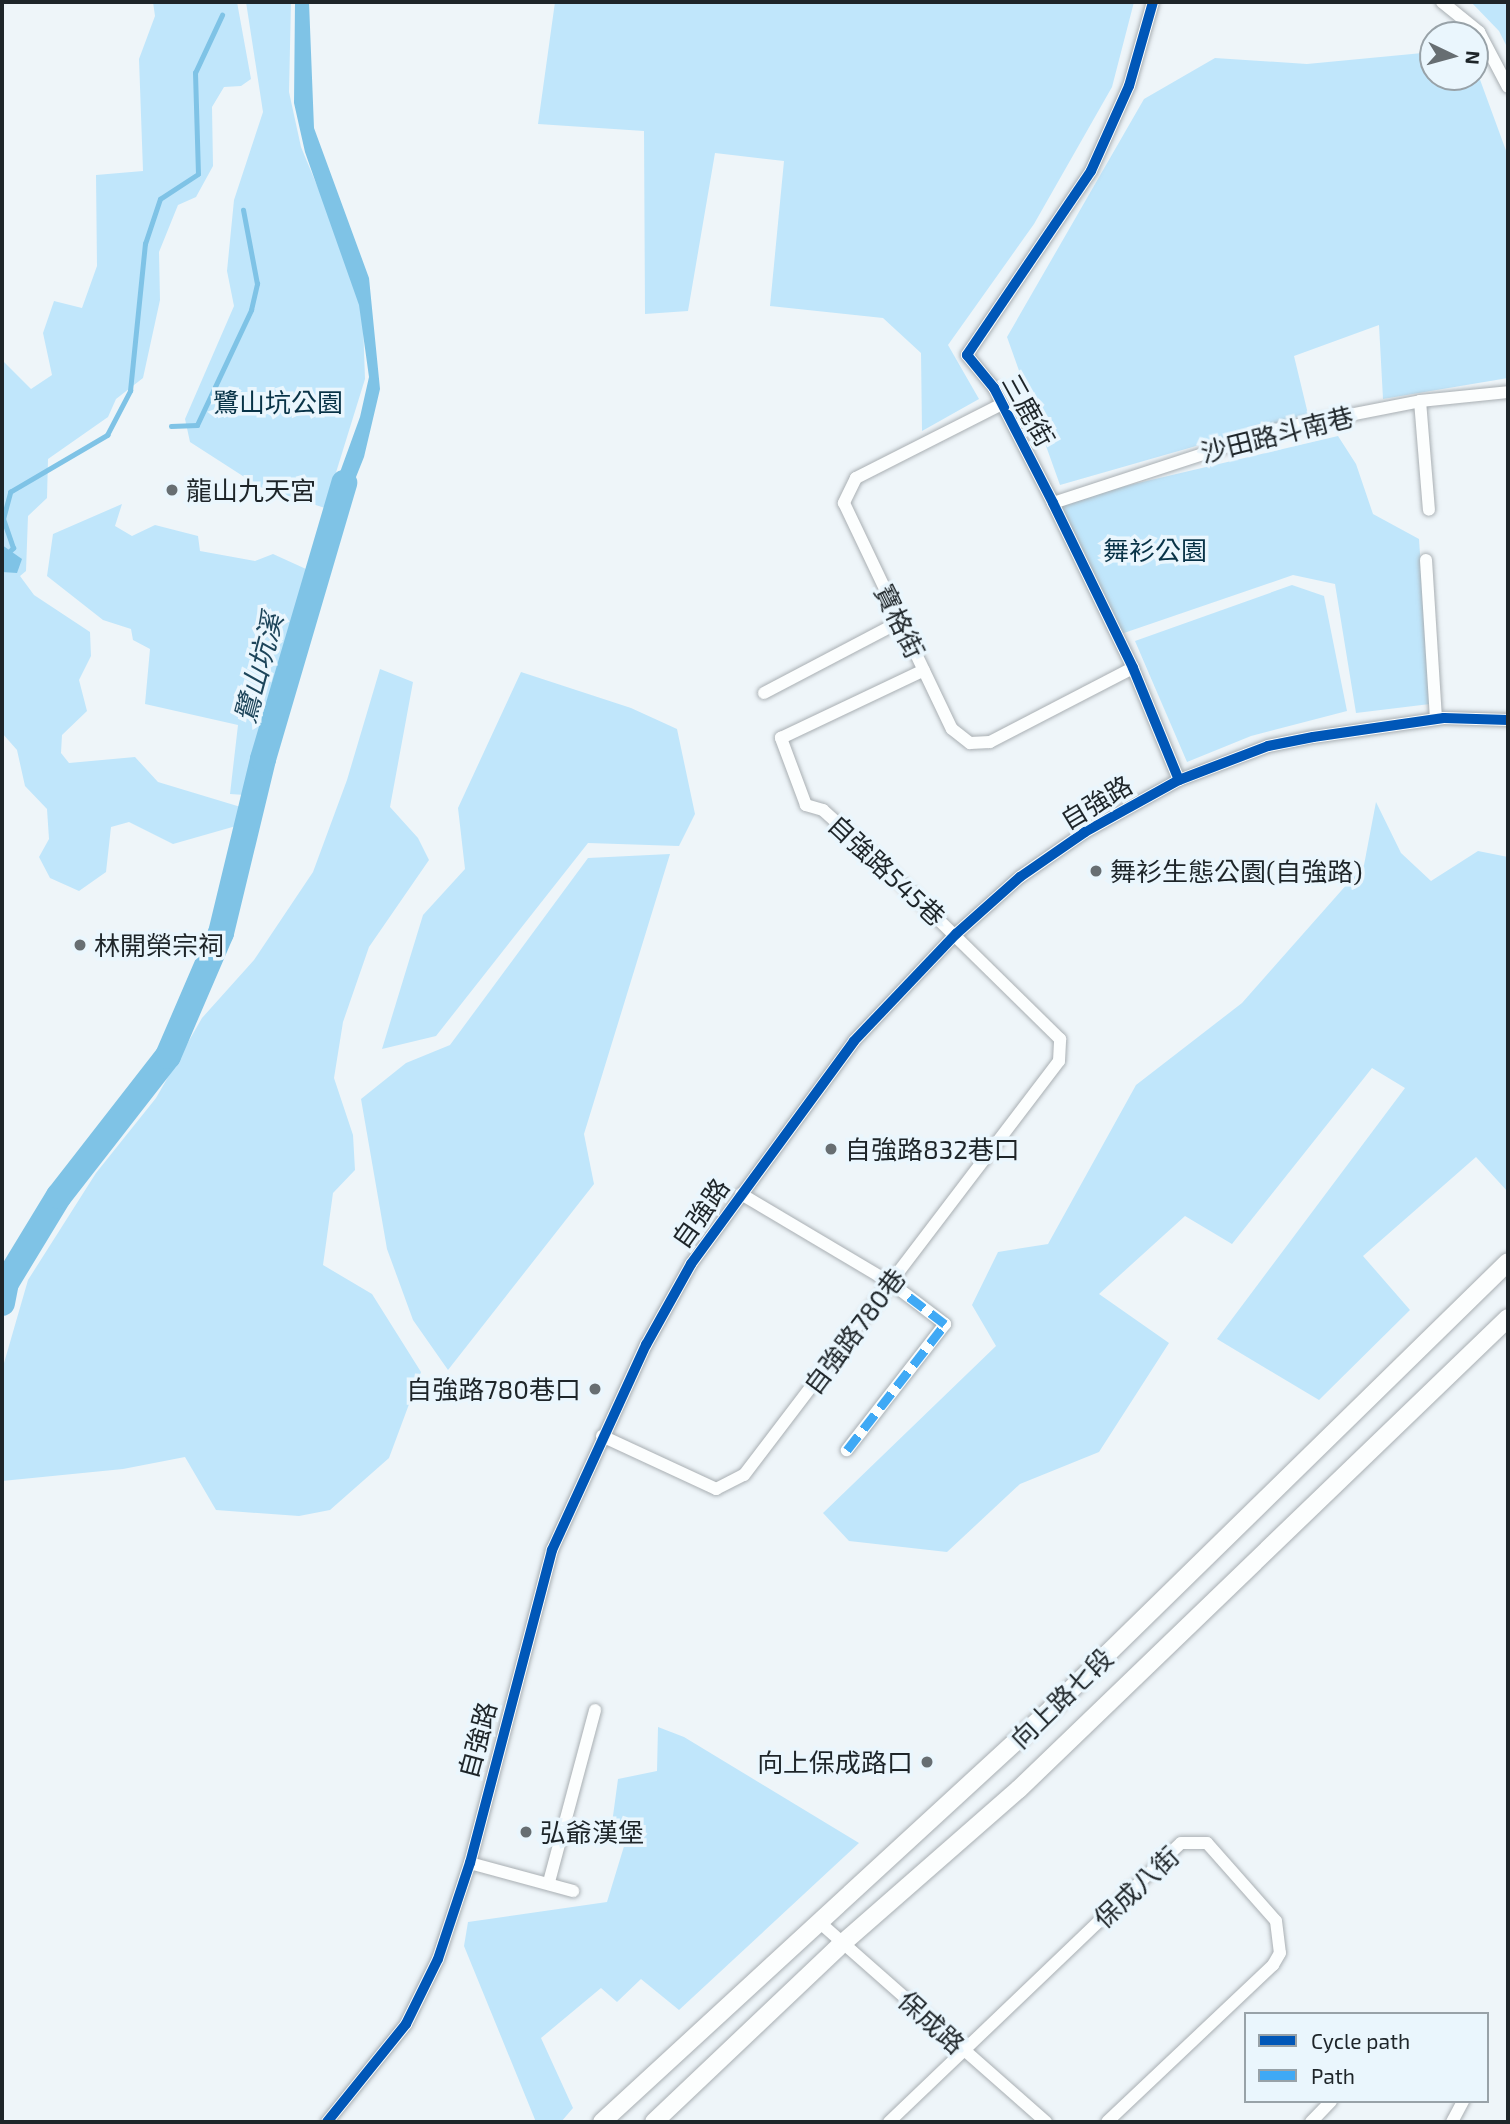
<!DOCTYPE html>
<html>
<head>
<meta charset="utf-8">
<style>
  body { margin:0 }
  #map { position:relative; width:1510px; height:2124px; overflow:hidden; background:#eef5f9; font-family:"Exo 2","Noto Sans TC",sans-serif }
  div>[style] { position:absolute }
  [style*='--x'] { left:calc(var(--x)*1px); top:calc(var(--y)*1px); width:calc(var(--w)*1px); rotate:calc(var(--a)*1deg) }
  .green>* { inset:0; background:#c0e6fb }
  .water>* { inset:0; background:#7fc3e6 }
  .stream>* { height:4.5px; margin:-2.25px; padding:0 2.25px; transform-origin:2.25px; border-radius:2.25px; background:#7fc3e6 }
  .river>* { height:26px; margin:-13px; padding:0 13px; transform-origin:13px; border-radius:13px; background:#7fc3e6 }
  .roads { filter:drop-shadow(0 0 2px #a9afb3) drop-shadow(0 0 2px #a9afb3) }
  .street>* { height:12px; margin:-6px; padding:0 6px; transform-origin:6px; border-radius:6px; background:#fcfefe }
  .secondary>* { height:18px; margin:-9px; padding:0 9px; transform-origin:9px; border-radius:9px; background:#fcfefe }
  .quiet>* { height:9px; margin-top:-4.5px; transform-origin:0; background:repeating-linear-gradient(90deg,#3fa9f5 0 18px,transparent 0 27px) }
  .cycleway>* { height:10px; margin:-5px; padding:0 5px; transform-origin:5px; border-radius:5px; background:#0057b8 }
  .dots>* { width:19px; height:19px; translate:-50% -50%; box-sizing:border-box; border:4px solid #eaf6fd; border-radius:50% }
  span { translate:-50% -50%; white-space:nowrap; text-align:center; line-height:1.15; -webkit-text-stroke:7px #eaf6fd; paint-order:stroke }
  .park-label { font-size:26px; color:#083347 }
  .street-label { font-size:26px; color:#1e2529 }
  .poi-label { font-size:26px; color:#1e2529 }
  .left { translate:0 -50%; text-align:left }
  .right { translate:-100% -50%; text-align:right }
  .water-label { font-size:28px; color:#1d455a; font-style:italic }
  .frame { position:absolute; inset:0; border:4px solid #1e2529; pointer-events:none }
  .legend { position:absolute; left:1244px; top:2012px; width:245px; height:91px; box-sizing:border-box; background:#eaf6fd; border:2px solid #98a2a8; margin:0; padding:9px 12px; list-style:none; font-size:21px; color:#1e2529 }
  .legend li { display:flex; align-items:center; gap:14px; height:35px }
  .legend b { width:35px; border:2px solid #98a2a8 }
  .north { position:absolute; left:1419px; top:21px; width:70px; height:70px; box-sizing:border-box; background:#eaf6fd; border:2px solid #98a2a8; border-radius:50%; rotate:95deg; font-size:19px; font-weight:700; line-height:28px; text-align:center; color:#1e2529 }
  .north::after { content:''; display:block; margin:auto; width:24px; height:32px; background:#676e72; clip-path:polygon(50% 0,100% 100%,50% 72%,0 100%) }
</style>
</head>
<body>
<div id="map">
  <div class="green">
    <i style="clip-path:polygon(153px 2px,237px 2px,251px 79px,241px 86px,224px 87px,212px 107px,213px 166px,196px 197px,178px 205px,159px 252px,160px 300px,143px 378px,116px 399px,108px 417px,48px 459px,47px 498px,28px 516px,26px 571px,20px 576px,34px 595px,90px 632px,91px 656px,79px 680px,87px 711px,62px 735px,61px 753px,69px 763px,135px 757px,158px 782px,244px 808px,236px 826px,173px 844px,129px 822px,111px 827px,106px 872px,79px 891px,50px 878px,39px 857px,49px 839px,47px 809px,25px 786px,17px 750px,2px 733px,2px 360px,31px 389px,52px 375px,43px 333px,54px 301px,82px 308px,97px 266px,96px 175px,143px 171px,139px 59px,155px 16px)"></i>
    <i style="clip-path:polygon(246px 2px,291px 2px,289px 92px,301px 147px,362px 294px,365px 379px,325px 508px,260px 487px,190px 442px,185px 419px,234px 306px,227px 271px,234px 200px,263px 112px)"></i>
    <i style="clip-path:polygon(555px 2px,1134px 2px,1112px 87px,1034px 224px,948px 345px,979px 399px,922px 431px,921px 353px,883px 318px,770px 306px,784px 161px,715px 153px,688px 311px,645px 314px,644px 131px,538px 124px)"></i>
    <i style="clip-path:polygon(1471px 2px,1508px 2px,1508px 49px,1499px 31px)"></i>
    <i style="clip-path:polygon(1433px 52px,1433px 77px,1475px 77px,1475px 66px,1508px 156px,1508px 378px,1383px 399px,1379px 325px,1294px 356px,1308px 414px,1060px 485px,1007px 337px,1144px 99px,1215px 58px,1307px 64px)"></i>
    <i style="clip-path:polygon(1338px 436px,1356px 464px,1373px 514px,1419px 539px,1430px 704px,1356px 713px,1335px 584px,1293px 575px,1121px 634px,1053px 503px)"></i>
    <i style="clip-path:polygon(122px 504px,115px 526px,132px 536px,155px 525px,198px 536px,200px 551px,255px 561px,273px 554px,306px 569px,245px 795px,230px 794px,238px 725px,145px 704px,150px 649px,133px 640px,131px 629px,103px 620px,47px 576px,53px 534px)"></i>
    <i style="clip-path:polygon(1292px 585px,1324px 596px,1347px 711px,1251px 736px,1187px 762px,1135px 641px)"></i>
    <i style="clip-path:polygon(380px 669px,413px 682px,390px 807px,418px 838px,429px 860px,369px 947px,343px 1022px,334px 1078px,353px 1135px,355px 1170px,333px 1193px,323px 1265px,372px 1294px,421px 1372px,389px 1458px,330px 1510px,299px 1516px,216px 1510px,185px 1457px,123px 1469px,2px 1481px,2px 1370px,28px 1280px,96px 1173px,156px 1098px,202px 1018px,254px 960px,313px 872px,347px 780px)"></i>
    <i style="clip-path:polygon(521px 672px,631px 708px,677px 729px,695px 814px,679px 846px,588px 843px,436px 1036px,382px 1049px,423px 915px,465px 869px,458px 808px)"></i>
    <i style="clip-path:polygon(1376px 802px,1401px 853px,1431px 881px,1478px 851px,1508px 857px,1508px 1192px,1476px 1157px,1363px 1256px,1410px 1310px,1319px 1400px,1217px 1339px,1405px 1088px,1372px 1068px,1232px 1244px,1185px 1216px,1099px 1294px,1169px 1343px,1099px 1452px,1020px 1484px,947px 1552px,849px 1541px,823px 1513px,996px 1346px,972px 1305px,998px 1252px,1048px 1244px,1136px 1085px,1242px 1003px,1364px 865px)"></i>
    <i style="clip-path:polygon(670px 854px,584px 1134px,594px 1184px,448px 1370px,413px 1320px,387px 1249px,361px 1099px,406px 1063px,450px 1045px,588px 858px)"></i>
    <i style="clip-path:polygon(658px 1727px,684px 1737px,859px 1843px,679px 2010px,641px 1979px,617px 2002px,601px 1988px,541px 2038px,573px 2108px,561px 2122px,536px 2122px,464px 1946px,468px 1922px,607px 1902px,625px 1843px,610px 1838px,618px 1779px,657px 1771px)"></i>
  </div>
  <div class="water">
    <i style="clip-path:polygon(295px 2px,309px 2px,314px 128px,369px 278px,380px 389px,364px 457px,346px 502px,333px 516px,339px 475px,360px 417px,369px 377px,359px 305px,305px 152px,294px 103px)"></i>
    <i style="clip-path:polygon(2px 545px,22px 559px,17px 573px,2px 572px)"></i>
  </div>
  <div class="stream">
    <i style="--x:171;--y:426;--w:26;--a:-2"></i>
    <i style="--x:197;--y:425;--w:127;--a:-64.8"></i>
    <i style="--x:251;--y:310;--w:27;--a:-77"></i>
    <i style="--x:257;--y:284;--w:75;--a:-100.7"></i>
    <i style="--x:2;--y:558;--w:15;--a:-42"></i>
    <i style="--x:13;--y:548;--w:31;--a:-109"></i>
    <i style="--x:3;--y:519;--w:28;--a:-75"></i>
    <i style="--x:10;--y:492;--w:113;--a:-30.4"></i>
    <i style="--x:107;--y:435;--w:50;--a:-62.4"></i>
    <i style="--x:130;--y:391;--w:148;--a:-84.2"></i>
    <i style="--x:145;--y:244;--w:47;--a:-71.6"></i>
    <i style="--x:160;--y:199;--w:45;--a:-33.3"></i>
    <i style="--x:198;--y:174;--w:101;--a:-91.7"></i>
    <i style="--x:195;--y:73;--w:64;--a:-65"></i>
  </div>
  <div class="river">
    <i style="--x:2;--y:1303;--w:20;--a:-79"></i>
    <i style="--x:6;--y:1283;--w:102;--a:-58.7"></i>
    <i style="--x:59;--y:1196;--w:177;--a:-52.1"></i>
    <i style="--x:168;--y:1056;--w:134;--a:-66.7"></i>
    <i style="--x:221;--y:933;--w:179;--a:-76.4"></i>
    <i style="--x:263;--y:759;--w:288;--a:-73.6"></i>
  </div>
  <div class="roads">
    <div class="street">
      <i style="--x:1153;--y:2;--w:87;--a:105.9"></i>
      <i style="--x:1129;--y:86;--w:93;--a:114.1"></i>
      <i style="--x:1091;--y:171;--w:222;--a:124"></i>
      <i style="--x:967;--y:355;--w:43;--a:50.7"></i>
      <i style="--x:994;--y:388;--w:129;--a:62.8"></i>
      <i style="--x:1053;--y:503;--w:183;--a:64.1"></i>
      <i style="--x:1133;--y:668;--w:121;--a:67.7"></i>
      <i style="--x:1442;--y:2;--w:48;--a:39"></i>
      <i style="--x:1479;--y:32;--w:62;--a:62.2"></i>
      <i style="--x:1420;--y:401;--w:109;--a:85.3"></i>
      <i style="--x:1002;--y:404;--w:164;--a:153.1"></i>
      <i style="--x:856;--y:478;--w:28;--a:116"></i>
      <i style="--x:844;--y:503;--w:250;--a:64.5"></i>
      <i style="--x:952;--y:729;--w:23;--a:38"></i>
      <i style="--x:970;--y:743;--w:20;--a:-3"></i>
      <i style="--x:990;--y:742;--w:161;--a:-27.4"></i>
      <i style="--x:1053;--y:503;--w:242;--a:-18.1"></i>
      <i style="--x:1283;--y:428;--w:140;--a:-11.1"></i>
      <i style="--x:1420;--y:401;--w:88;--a:-5.8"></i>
      <i style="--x:1426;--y:560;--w:159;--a:86.4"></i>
      <i style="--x:764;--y:693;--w:155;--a:-27.7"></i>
      <i style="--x:741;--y:1194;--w:174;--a:30.7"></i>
      <i style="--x:891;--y:1283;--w:68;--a:37.2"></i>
      <i style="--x:945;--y:1324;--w:160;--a:127.9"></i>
      <i style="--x:602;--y:1436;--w:126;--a:24.9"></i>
      <i style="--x:716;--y:1489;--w:31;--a:-27"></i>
      <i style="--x:744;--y:1475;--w:520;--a:-52.73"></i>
      <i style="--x:1059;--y:1061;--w:22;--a:-87"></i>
      <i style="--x:1060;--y:1039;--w:257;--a:-135.5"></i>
      <i style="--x:877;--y:859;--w:73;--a:-137.8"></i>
      <i style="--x:823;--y:810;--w:18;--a:-164"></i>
      <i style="--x:806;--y:805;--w:72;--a:-110.5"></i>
      <i style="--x:781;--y:738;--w:158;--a:-25.4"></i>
      <i style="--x:470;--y:1863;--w:107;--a:15.2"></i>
      <i style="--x:549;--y:1882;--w:178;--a:-75"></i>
      <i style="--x:818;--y:1921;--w:304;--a:41.4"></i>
      <i style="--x:327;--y:2122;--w:126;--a:-51.1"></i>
      <i style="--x:406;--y:2024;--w:72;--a:-63.8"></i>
      <i style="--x:438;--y:1959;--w:101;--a:-71.6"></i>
      <i style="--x:470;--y:1863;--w:324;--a:-75.3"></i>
      <i style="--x:552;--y:1550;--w:226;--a:-65.4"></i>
      <i style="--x:646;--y:1345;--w:93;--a:-60.9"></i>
      <i style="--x:691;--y:1264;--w:276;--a:-53.8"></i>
      <i style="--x:854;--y:1041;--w:148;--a:-46.4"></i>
      <i style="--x:956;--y:934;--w:86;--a:-41.7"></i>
      <i style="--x:1020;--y:877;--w:79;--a:-34.7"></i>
      <i style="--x:1085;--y:832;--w:107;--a:-29"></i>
      <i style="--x:1179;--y:780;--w:95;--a:-20.9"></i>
      <i style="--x:1268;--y:746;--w:46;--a:-11.3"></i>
      <i style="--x:1313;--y:737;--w:132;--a:-8.3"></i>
      <i style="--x:1444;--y:718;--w:64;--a:1.8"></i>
      <i style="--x:889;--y:2122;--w:404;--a:-43.7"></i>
      <i style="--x:1181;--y:1843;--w:26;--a:0"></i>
      <i style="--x:1207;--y:1843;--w:104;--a:48.5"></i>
      <i style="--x:1276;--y:1921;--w:32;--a:83"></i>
      <i style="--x:1280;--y:1953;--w:14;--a:120"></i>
      <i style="--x:1273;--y:1965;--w:228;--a:136.6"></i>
      <i style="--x:1311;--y:2122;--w:29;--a:-46"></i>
      <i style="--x:1452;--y:2122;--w:24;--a:-62"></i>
    </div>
    <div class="secondary">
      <i style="--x:602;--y:2122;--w:610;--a:-42.61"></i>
      <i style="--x:1051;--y:1709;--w:639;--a:-44.37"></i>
      <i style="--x:654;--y:2122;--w:262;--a:-43.5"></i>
      <i style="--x:844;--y:1942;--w:232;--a:-41.2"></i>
      <i style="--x:1019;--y:1789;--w:679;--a:-43.93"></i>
    </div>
  </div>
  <div class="quiet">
    <i style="--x:847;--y:1450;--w:160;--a:-52.1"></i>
    <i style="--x:945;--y:1324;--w:68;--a:-142.8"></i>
  </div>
  <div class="cycleway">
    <i style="--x:1153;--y:2;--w:87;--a:105.9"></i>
    <i style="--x:1129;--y:86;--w:93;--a:114.1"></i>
    <i style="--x:1091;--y:171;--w:222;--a:124"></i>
    <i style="--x:967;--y:355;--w:43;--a:50.7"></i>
    <i style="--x:994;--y:388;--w:129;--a:62.8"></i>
    <i style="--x:1053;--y:503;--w:183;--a:64.1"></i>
    <i style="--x:1133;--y:668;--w:121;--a:67.7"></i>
    <i style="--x:327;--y:2122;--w:126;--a:-51.1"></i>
    <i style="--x:406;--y:2024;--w:72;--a:-63.8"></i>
    <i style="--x:438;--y:1959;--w:101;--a:-71.6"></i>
    <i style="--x:470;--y:1863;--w:324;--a:-75.3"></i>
    <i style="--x:552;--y:1550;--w:226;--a:-65.4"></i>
    <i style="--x:646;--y:1345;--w:93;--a:-60.9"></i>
    <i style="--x:691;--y:1264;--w:276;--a:-53.8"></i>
    <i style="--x:854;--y:1041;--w:148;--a:-46.4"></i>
    <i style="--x:956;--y:934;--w:86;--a:-41.7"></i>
    <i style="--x:1020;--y:877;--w:79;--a:-34.7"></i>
    <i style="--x:1085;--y:832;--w:107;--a:-29"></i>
    <i style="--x:1179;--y:780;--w:95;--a:-20.9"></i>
    <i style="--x:1268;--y:746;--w:46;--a:-11.3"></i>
    <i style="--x:1313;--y:737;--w:132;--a:-8.3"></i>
    <i style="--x:1444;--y:718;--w:64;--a:1.8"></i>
  </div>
  <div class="dots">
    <i style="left:172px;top:490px;background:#676e72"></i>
    <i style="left:1096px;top:871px;background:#676e72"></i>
    <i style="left:80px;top:945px;background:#676e72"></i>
    <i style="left:831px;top:1149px;background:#676e72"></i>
    <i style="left:595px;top:1389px;background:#676e72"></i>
    <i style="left:927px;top:1762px;background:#676e72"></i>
    <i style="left:526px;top:1832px;background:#676e72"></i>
  </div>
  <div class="park-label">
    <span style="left:278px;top:402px">鷺山坑公園</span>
    <span style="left:1155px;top:550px">舞衫公園</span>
  </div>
  <div class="street-label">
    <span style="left:1029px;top:410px;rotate:61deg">三鹿街</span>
    <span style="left:1277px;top:434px;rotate:-14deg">沙田路斗南巷</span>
    <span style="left:900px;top:621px;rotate:64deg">寶格街</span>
    <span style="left:1096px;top:802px;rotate:-31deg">自強路</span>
    <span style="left:887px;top:870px;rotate:43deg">自強路545巷</span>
    <span style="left:700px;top:1213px;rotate:-55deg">自強路</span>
    <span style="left:854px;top:1331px;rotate:-53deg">自強路780巷</span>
    <span style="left:1061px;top:1698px;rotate:-44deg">向上路七段</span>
    <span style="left:477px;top:1740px;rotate:-75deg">自強路</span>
    <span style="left:1136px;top:1887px;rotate:-43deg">保成八街</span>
    <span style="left:932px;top:2022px;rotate:42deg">保成路</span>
  </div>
  <div class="poi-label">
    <span class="left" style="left:186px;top:490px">龍山九天宮</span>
    <span class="left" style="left:1110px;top:871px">舞衫生態公園(自強路)</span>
    <span class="left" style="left:94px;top:945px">林開榮宗祠</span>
    <span class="left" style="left:845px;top:1149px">自強路832巷口</span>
    <span class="right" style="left:581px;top:1389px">自強路780巷口</span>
    <span class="right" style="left:913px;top:1762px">向上保成路口</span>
    <span class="left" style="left:540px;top:1832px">弘爺漢堡</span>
  </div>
  <div class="water-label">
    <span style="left:258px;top:668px;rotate:-75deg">鷺山坑溪</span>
  </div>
  <div class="frame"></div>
  <ul class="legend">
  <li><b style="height:9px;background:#0057b8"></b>Cycle path</li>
  <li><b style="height:9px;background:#3fa9f5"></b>Path</li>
  </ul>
  <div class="north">N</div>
</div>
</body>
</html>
